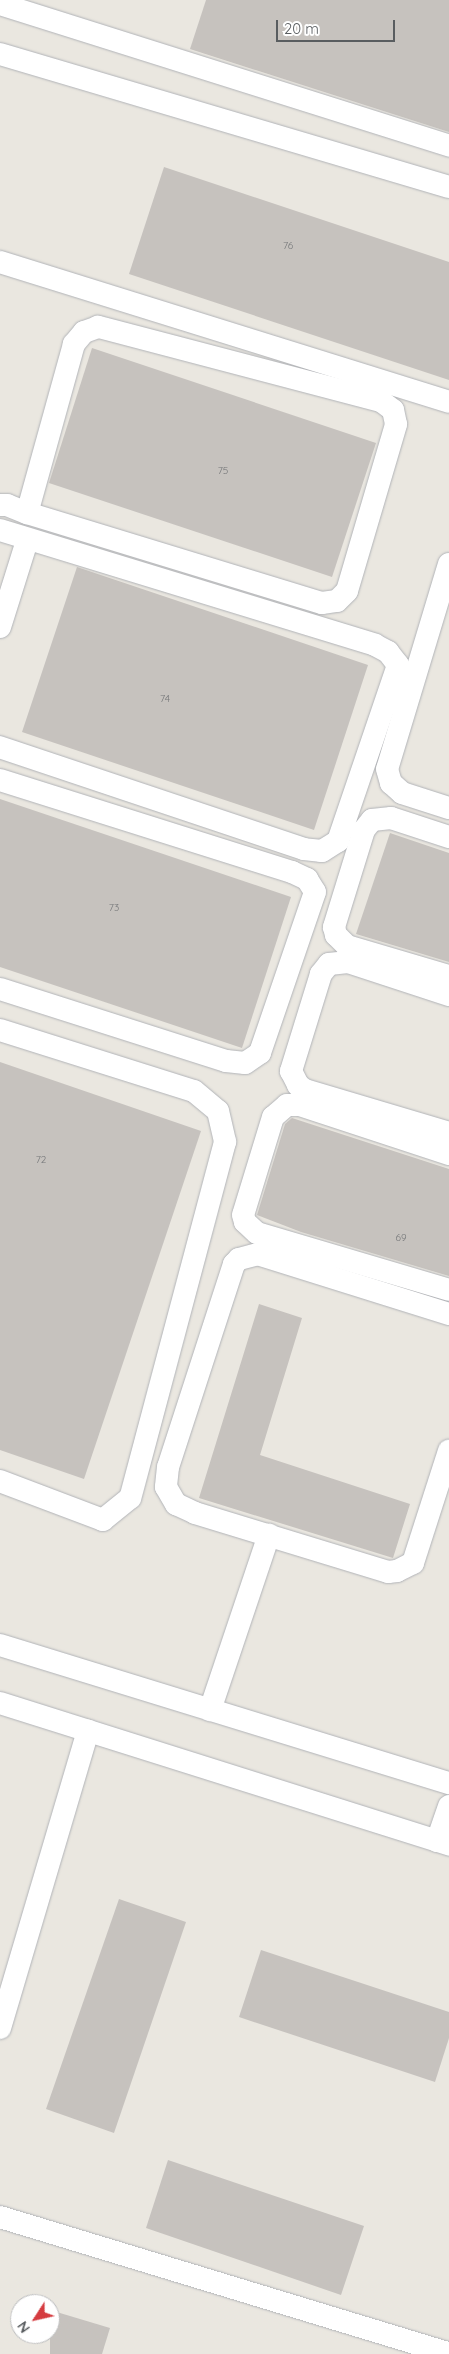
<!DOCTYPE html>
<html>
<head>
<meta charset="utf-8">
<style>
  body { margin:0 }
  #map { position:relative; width:449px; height:2354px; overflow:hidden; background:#eae7e0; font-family:Quicksand,sans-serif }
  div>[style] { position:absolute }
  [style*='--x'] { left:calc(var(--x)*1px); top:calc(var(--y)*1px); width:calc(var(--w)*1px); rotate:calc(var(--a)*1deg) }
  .building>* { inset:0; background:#c6c2be }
  .roads { filter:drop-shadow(0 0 1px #b1b3b7) drop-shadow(0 0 1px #b1b3b7) }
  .service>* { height:22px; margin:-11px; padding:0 11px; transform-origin:11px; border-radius:11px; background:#fff }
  span { translate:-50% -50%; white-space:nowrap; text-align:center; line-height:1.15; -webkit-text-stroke:4px #fff; paint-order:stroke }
  .number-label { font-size:10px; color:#747678 }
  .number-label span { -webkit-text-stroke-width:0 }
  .north { position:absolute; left:10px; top:2294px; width:50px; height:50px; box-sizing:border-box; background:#fff; border:1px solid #bdbebf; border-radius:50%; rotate:235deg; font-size:14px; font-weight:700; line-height:20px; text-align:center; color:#595d60 }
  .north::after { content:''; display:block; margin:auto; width:18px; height:22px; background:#d53c40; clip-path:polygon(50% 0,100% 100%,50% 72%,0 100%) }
  .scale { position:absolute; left:276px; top:20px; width:119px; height:22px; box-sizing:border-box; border:2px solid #595d60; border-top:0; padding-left:6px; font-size:15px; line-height:18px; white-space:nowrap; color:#595d60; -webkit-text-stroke:4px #fff; paint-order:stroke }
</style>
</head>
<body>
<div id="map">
  <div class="building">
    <i style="clip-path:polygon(206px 0,449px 0,449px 132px,190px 49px)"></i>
    <i style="clip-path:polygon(164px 167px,449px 262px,449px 380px,129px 274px)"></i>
    <i style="clip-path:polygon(92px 348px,376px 443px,332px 577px,49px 483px)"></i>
    <i style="clip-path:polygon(77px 567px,368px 665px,314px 830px,22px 732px)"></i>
    <i style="clip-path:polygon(0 799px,291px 897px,242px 1048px,0 967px)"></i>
    <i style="clip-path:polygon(390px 833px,449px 853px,449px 962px,356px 934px)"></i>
    <i style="clip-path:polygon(0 1062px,201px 1131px,84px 1479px,0 1450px)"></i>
    <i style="clip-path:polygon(292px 1118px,449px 1169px,449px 1276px,301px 1232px,257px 1215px,285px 1124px)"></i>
    <i style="clip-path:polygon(259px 1304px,302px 1318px,260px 1455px,410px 1504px,393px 1558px,199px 1498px)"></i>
    <i style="clip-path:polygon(119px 1899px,186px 1922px,114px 2133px,46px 2109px)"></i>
    <i style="clip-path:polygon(261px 1950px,449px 2012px,449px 2038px,435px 2082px,239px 2017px)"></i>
    <i style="clip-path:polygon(168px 2160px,364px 2226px,341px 2295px,146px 2228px)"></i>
    <i style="clip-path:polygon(50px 2310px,110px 2328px,102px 2354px,50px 2354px)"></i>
  </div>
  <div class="roads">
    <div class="service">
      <i style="--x:0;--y:4;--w:471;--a:17.5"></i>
      <i style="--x:0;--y:54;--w:468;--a:16.5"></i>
      <i style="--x:0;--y:262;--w:470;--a:17.3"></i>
      <i style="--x:0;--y:505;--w:7;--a:0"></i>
      <i style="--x:7;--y:505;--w:22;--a:22"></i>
      <i style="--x:27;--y:513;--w:308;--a:17"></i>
      <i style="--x:322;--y:603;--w:15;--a:-8"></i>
      <i style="--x:337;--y:601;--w:14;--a:-45"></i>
      <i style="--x:347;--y:591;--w:174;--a:-73.6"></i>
      <i style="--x:396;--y:424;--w:14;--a:-102"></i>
      <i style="--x:393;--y:410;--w:15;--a:-143"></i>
      <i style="--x:381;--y:401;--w:293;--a:-165.3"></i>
      <i style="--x:98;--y:327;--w:15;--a:160"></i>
      <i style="--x:84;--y:332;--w:16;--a:130"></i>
      <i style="--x:74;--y:344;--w:175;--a:105.5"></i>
      <i style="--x:0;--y:530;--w:392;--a:17"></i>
      <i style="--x:375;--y:645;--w:15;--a:28"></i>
      <i style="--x:388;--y:652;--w:16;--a:52"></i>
      <i style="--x:398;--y:665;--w:186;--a:108.8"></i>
      <i style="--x:338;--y:841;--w:19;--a:148"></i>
      <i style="--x:322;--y:851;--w:18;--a:-174"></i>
      <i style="--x:304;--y:849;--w:321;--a:-161.5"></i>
      <i style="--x:449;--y:564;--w:214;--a:106.8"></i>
      <i style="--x:387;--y:769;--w:15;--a:74"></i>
      <i style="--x:391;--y:783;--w:15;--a:42"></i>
      <i style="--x:402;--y:793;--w:49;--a:17.7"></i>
      <i style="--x:0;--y:627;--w:90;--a:-72.6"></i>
      <i style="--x:0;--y:780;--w:306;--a:17.5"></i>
      <i style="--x:292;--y:872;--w:17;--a:25"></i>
      <i style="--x:307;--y:879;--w:15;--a:58"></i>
      <i style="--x:315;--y:892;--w:170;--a:108.9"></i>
      <i style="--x:260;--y:1053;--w:18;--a:146"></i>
      <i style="--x:245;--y:1063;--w:19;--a:-174"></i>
      <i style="--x:226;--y:1061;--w:237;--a:-162.3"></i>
      <i style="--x:449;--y:837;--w:61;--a:-161.9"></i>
      <i style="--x:391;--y:818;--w:19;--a:174"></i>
      <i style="--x:372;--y:820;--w:13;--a:129"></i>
      <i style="--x:364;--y:830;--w:102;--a:107.2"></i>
      <i style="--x:334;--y:927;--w:8;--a:76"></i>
      <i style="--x:336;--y:935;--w:16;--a:45"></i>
      <i style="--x:347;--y:946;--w:106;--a:16.4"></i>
      <i style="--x:449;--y:995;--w:106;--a:-161.9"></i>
      <i style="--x:348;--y:962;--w:19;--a:174"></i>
      <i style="--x:329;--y:964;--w:13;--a:129"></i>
      <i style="--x:321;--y:974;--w:102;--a:107.2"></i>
      <i style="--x:291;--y:1071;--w:16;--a:63"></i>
      <i style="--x:298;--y:1085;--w:9;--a:36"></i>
      <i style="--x:305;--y:1090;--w:150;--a:16.6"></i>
      <i style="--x:0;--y:1030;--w:203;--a:17.5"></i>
      <i style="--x:194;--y:1091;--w:31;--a:40"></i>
      <i style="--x:218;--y:1111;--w:32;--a:77"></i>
      <i style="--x:225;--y:1142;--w:368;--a:104.9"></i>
      <i style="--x:130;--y:1498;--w:35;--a:141"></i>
      <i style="--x:103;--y:1520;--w:110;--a:-159.3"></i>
      <i style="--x:449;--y:1154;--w:157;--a:-161.8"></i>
      <i style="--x:300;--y:1105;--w:13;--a:180"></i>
      <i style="--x:287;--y:1105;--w:18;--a:139"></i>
      <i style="--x:273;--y:1117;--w:102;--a:107"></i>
      <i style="--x:243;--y:1215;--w:7;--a:74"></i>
      <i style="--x:245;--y:1222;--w:16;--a:43"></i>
      <i style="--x:257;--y:1233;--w:200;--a:16.5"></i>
      <i style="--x:449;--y:1314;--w:200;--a:-162.6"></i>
      <i style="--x:258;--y:1254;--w:20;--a:165"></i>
      <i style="--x:239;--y:1259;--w:7;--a:135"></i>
      <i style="--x:234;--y:1264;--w:213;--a:108"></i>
      <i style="--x:168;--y:1467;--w:20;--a:96"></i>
      <i style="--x:166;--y:1487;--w:20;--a:60"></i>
      <i style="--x:176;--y:1504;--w:21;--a:25"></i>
      <i style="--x:195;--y:1513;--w:202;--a:17"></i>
      <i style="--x:388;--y:1572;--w:9;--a:-6"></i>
      <i style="--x:397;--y:1571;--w:18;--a:-27"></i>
      <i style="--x:413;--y:1563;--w:118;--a:-72.2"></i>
      <i style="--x:0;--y:1645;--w:470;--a:17.1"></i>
      <i style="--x:0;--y:1703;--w:471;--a:17.5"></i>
      <i style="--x:210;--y:1710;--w:185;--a:-71.4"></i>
      <i style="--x:437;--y:1841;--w:37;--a:-71"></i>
      <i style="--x:0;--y:2028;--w:310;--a:-73.5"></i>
      <i style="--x:0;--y:2217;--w:469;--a:16.9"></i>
    </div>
  </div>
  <div class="number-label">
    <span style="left:288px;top:246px">76</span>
    <span style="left:223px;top:471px">75</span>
    <span style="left:165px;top:699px">74</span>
    <span style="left:114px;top:908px">73</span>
    <span style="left:41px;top:1160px">72</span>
    <span style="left:401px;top:1238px">69</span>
  </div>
  <div class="north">N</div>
  <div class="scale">20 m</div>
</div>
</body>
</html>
